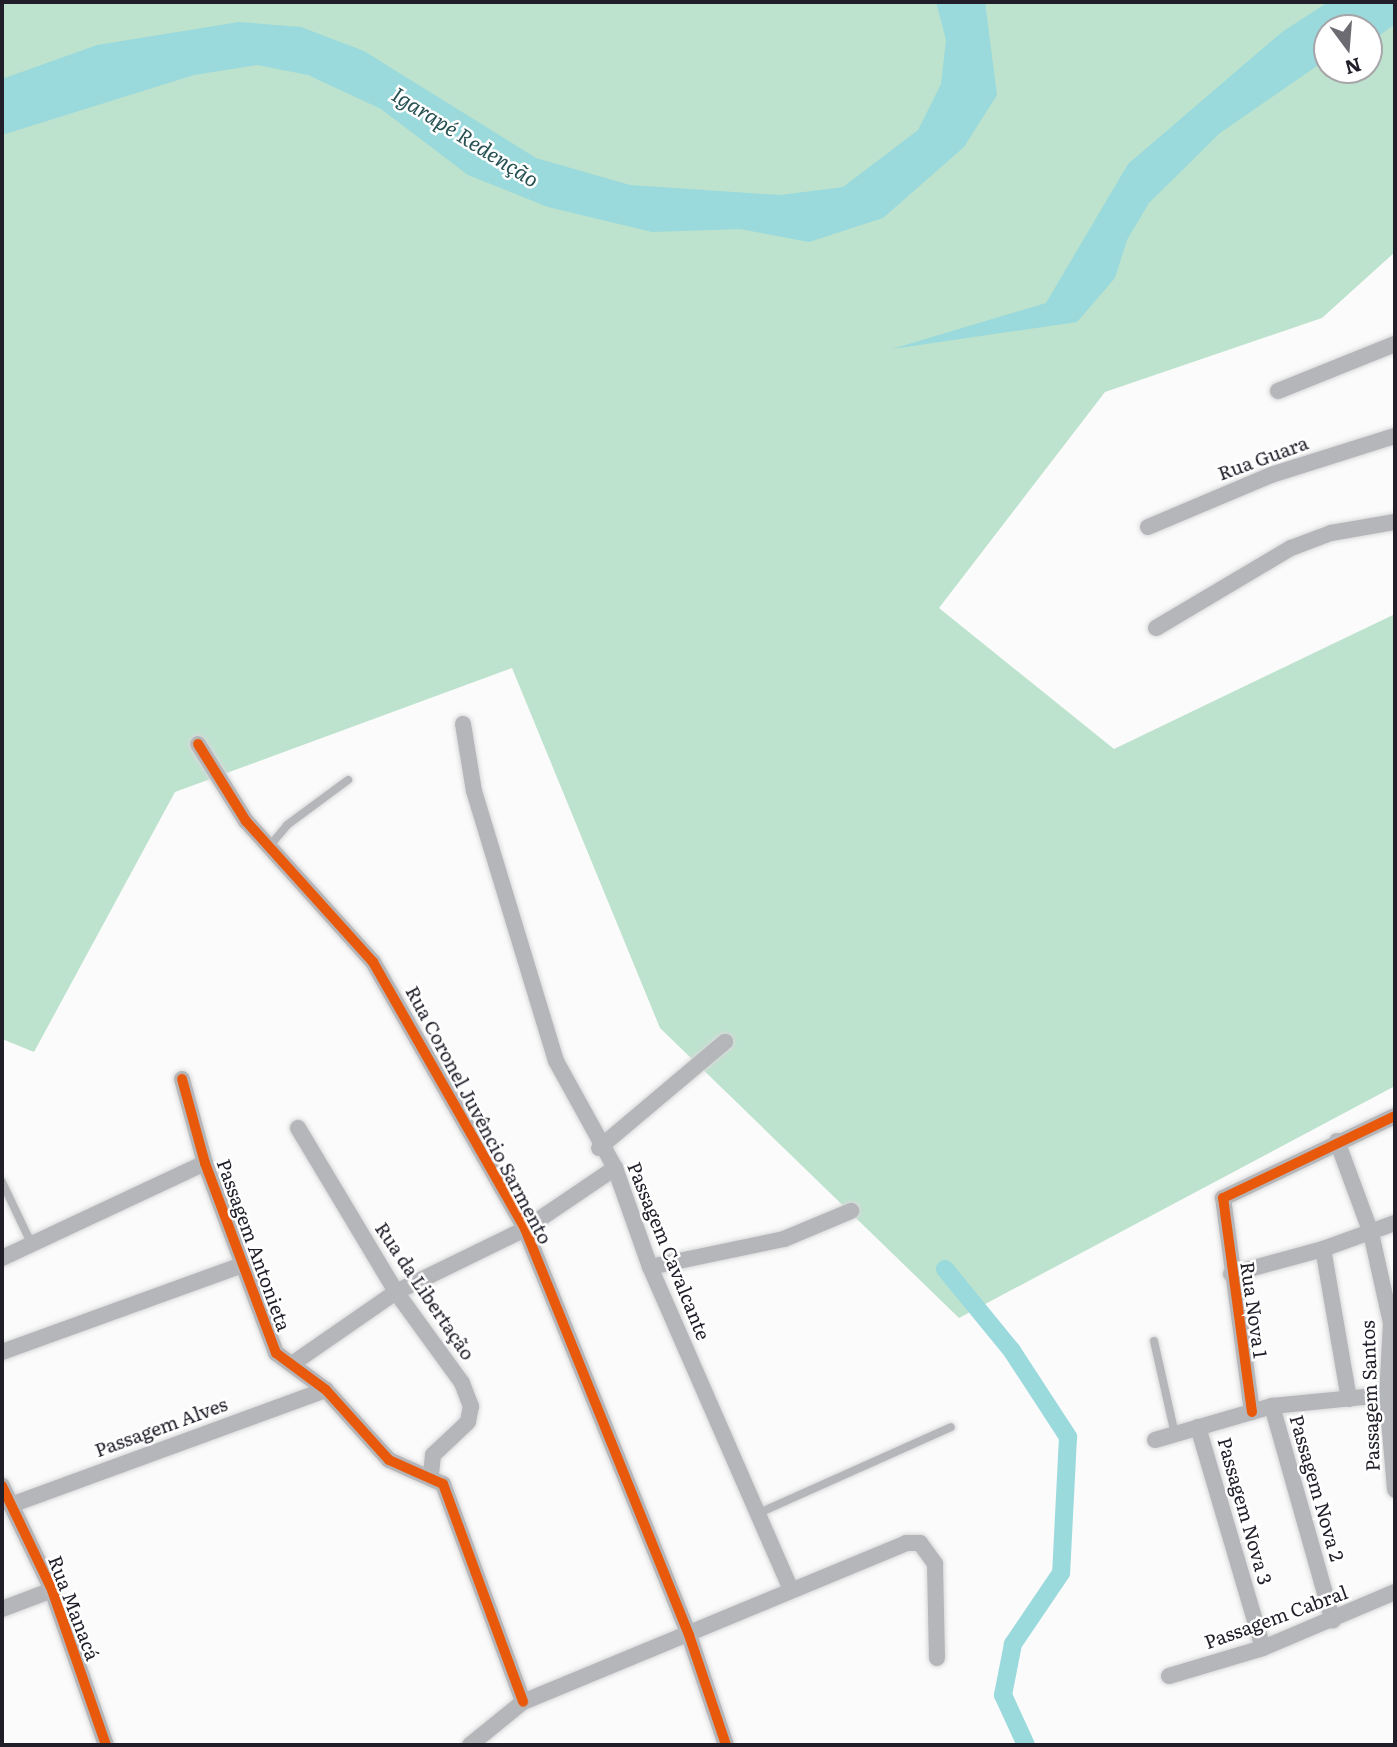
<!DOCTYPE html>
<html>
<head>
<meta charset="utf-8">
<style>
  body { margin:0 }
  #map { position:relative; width:1397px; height:1747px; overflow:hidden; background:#fbfbfb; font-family:Literata,serif }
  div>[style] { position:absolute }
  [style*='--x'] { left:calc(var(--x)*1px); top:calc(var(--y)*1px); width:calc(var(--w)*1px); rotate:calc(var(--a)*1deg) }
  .forest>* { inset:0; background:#bde3ce }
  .water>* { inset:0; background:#9ad9dc }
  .canal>* { height:18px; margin:-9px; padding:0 9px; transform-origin:9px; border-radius:9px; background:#9ad9dc }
  .roads { filter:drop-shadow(0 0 2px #d8d8d9) drop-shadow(0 0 2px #d8d8d9) }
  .service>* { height:8px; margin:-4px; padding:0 4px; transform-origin:4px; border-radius:4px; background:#b5b6ba }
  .minor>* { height:16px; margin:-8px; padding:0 8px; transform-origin:8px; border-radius:8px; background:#b5b6ba }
  .cycleway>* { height:10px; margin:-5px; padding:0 5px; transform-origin:5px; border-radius:5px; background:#e8590c }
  span { translate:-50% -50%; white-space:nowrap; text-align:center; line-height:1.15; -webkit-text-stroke:5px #fff; paint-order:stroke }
  .street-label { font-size:19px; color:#211e29 }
  .water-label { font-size:21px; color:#275152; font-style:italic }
  .frame { position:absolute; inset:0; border:4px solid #211e29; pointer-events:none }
  .north { position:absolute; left:1313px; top:14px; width:70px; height:70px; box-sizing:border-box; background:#fff; border:2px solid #a6a5a9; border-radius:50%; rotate:164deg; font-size:19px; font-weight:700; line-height:28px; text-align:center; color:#211e29 }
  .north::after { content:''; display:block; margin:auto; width:24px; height:32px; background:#6d6b72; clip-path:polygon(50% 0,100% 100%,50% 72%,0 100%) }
</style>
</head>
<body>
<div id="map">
  <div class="forest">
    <i style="clip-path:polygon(evenodd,2px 2px,1395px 2px,1395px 252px,1322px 318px,1105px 392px,939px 608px,1114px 749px,1395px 614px,1395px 1086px,959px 1318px,660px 1028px,512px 668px,175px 792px,34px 1052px,2px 1039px,2px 2px,1327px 28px,1369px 28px,1369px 70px,1327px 70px,1327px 28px)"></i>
  </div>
  <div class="water">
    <i style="clip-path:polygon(936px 2px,985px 2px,997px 95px,964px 147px,883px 218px,809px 242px,740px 229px,652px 232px,548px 207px,468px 175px,381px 109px,308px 75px,257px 65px,194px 75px,2px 135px,2px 79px,97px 45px,239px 22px,301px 27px,364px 51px,536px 158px,630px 185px,780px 195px,843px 187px,918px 130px,941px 84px,946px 40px)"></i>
    <i style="clip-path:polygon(1328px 2px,1395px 2px,1395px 24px,1369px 43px,1369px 28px,1327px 28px,1327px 59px,1220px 133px,1149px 203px,1127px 240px,1115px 278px,1077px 322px,892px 349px,1046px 303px,1128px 164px,1282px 32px)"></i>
  </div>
  <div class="canal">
    <i style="--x:945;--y:1269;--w:106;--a:50.7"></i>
    <i style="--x:1012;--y:1351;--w:103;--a:56.9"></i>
    <i style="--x:1068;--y:1437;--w:136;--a:92.9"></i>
    <i style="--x:1061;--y:1573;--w:86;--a:124.1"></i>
    <i style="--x:1013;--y:1644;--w:52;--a:101.1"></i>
    <i style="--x:1003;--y:1695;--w:55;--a:65.3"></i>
  </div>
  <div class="roads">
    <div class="service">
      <i style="--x:268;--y:848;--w:30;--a:-50"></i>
      <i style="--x:287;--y:825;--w:76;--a:-36.4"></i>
      <i style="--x:2;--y:1182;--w:70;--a:64.5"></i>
      <i style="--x:1154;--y:1341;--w:95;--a:77.3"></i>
      <i style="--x:759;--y:1513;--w:210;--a:-24.1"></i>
    </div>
    <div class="minor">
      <i style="--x:1278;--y:391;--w:126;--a:-21.9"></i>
      <i style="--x:1148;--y:527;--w:134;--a:-22.9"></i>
      <i style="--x:1271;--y:475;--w:130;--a:-17.5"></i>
      <i style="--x:1156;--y:628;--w:157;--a:-30.7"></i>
      <i style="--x:1291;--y:548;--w:43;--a:-20.6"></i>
      <i style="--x:1331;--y:533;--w:65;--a:-9.8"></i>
      <i style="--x:463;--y:724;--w:68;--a:80.7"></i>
      <i style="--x:474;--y:791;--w:282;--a:73.1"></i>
      <i style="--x:556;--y:1061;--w:122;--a:61.1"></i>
      <i style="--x:615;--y:1168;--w:105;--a:70.5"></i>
      <i style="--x:650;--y:1267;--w:352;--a:66.4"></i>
      <i style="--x:198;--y:744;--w:91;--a:58.1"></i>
      <i style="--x:246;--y:821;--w:190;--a:48"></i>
      <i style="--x:373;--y:962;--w:307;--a:60.3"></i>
      <i style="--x:525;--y:1229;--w:438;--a:68"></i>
      <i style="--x:689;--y:1635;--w:116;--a:71.4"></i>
      <i style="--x:182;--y:1079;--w:87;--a:74.7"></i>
      <i style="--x:205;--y:1163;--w:203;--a:69.5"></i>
      <i style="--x:276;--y:1353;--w:62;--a:36.5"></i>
      <i style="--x:326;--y:1390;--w:94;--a:48"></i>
      <i style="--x:389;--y:1460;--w:59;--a:24"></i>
      <i style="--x:443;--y:1484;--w:232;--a:69.8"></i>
      <i style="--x:298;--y:1128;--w:191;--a:59.1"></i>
      <i style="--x:396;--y:1292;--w:112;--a:54"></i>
      <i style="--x:462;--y:1383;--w:25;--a:69"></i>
      <i style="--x:471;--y:1406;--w:16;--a:101"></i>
      <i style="--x:468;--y:1422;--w:48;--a:136.7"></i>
      <i style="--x:433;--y:1455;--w:20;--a:96"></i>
      <i style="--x:1337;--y:1141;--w:98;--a:69.7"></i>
      <i style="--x:1371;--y:1233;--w:92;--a:77.5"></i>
      <i style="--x:1391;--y:1323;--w:73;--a:93.1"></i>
      <i style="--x:1387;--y:1396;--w:94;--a:85.1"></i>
      <i style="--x:599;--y:1148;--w:165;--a:-40.1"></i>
      <i style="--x:2;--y:1258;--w:224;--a:-25.1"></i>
      <i style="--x:650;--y:1267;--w:137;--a:-11.8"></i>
      <i style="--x:784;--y:1239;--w:73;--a:-22.7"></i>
      <i style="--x:1231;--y:1274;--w:95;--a:-15.2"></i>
      <i style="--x:2;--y:1352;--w:253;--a:-19.9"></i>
      <i style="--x:292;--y:1364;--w:126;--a:-34.7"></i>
      <i style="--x:396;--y:1292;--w:144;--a:-26"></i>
      <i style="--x:525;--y:1229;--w:109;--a:-34.1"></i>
      <i style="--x:1349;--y:1399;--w:152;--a:-99.8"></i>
      <i style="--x:1323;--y:1249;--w:77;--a:-19.9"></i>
      <i style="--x:1272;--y:1406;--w:223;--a:74.2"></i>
      <i style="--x:1252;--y:1412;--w:216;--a:-97.7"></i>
      <i style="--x:1223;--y:1198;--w:191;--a:-25.5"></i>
      <i style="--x:1198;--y:1427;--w:230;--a:73.6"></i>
      <i style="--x:1155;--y:1440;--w:122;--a:-16.2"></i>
      <i style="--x:1272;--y:1406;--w:124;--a:-5.6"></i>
      <i style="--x:2;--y:1486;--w:115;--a:64.3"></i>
      <i style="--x:52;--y:1590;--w:164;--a:70.8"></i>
      <i style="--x:11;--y:1505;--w:335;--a:-20.1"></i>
      <i style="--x:2;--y:1609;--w:53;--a:-20.8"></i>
      <i style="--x:1169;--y:1676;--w:98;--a:-16.6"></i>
      <i style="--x:1263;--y:1648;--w:143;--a:-23"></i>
      <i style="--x:470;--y:1745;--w:68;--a:-39.1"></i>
      <i style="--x:523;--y:1702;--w:415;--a:-22.5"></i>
      <i style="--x:906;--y:1543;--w:14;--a:0"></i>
      <i style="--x:920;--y:1543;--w:26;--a:54"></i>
      <i style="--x:935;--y:1564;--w:94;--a:88.8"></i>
    </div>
  </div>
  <div class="cycleway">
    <i style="--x:198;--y:744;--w:91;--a:58.1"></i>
    <i style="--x:246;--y:821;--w:190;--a:48"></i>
    <i style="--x:373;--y:962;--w:307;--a:60.3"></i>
    <i style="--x:525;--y:1229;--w:438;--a:68"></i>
    <i style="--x:689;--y:1635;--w:116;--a:71.4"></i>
    <i style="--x:182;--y:1079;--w:87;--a:74.7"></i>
    <i style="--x:205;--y:1163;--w:203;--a:69.5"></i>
    <i style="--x:276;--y:1353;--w:62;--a:36.5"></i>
    <i style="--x:326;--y:1390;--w:94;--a:48"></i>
    <i style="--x:389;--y:1460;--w:59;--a:24"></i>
    <i style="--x:443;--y:1484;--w:232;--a:69.8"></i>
    <i style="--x:1252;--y:1412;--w:216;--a:-97.7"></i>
    <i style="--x:1223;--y:1198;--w:191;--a:-25.5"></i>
    <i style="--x:2;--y:1486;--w:115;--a:64.3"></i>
    <i style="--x:52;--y:1590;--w:164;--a:70.8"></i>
  </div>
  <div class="street-label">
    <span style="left:1263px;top:458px;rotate:-20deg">Rua Guara</span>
    <span style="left:479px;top:1115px;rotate:62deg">Rua Coronel Juvêncio Sarmento</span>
    <span style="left:254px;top:1245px;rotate:70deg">Passagem Antonieta</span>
    <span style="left:669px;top:1251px;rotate:68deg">Passagem Cavalcante</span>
    <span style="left:425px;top:1291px;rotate:56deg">Rua da Libertação</span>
    <span style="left:1254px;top:1310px;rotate:82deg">Rua Nova 1</span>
    <span style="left:1370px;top:1396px;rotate:-92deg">Passagem Santos</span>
    <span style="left:161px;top:1427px;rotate:-20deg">Passagem Alves</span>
    <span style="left:1317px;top:1488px;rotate:74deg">Passagem Nova 2</span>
    <span style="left:1245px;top:1511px;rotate:74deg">Passagem Nova 3</span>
    <span style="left:74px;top:1608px;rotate:69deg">Rua Manacá</span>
    <span style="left:1276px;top:1617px;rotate:-20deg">Passagem Cabral</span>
  </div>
  <div class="water-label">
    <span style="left:466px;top:136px;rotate:32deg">Igarapé Redenção</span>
  </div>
  <div class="frame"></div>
  <div class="north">N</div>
</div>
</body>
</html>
